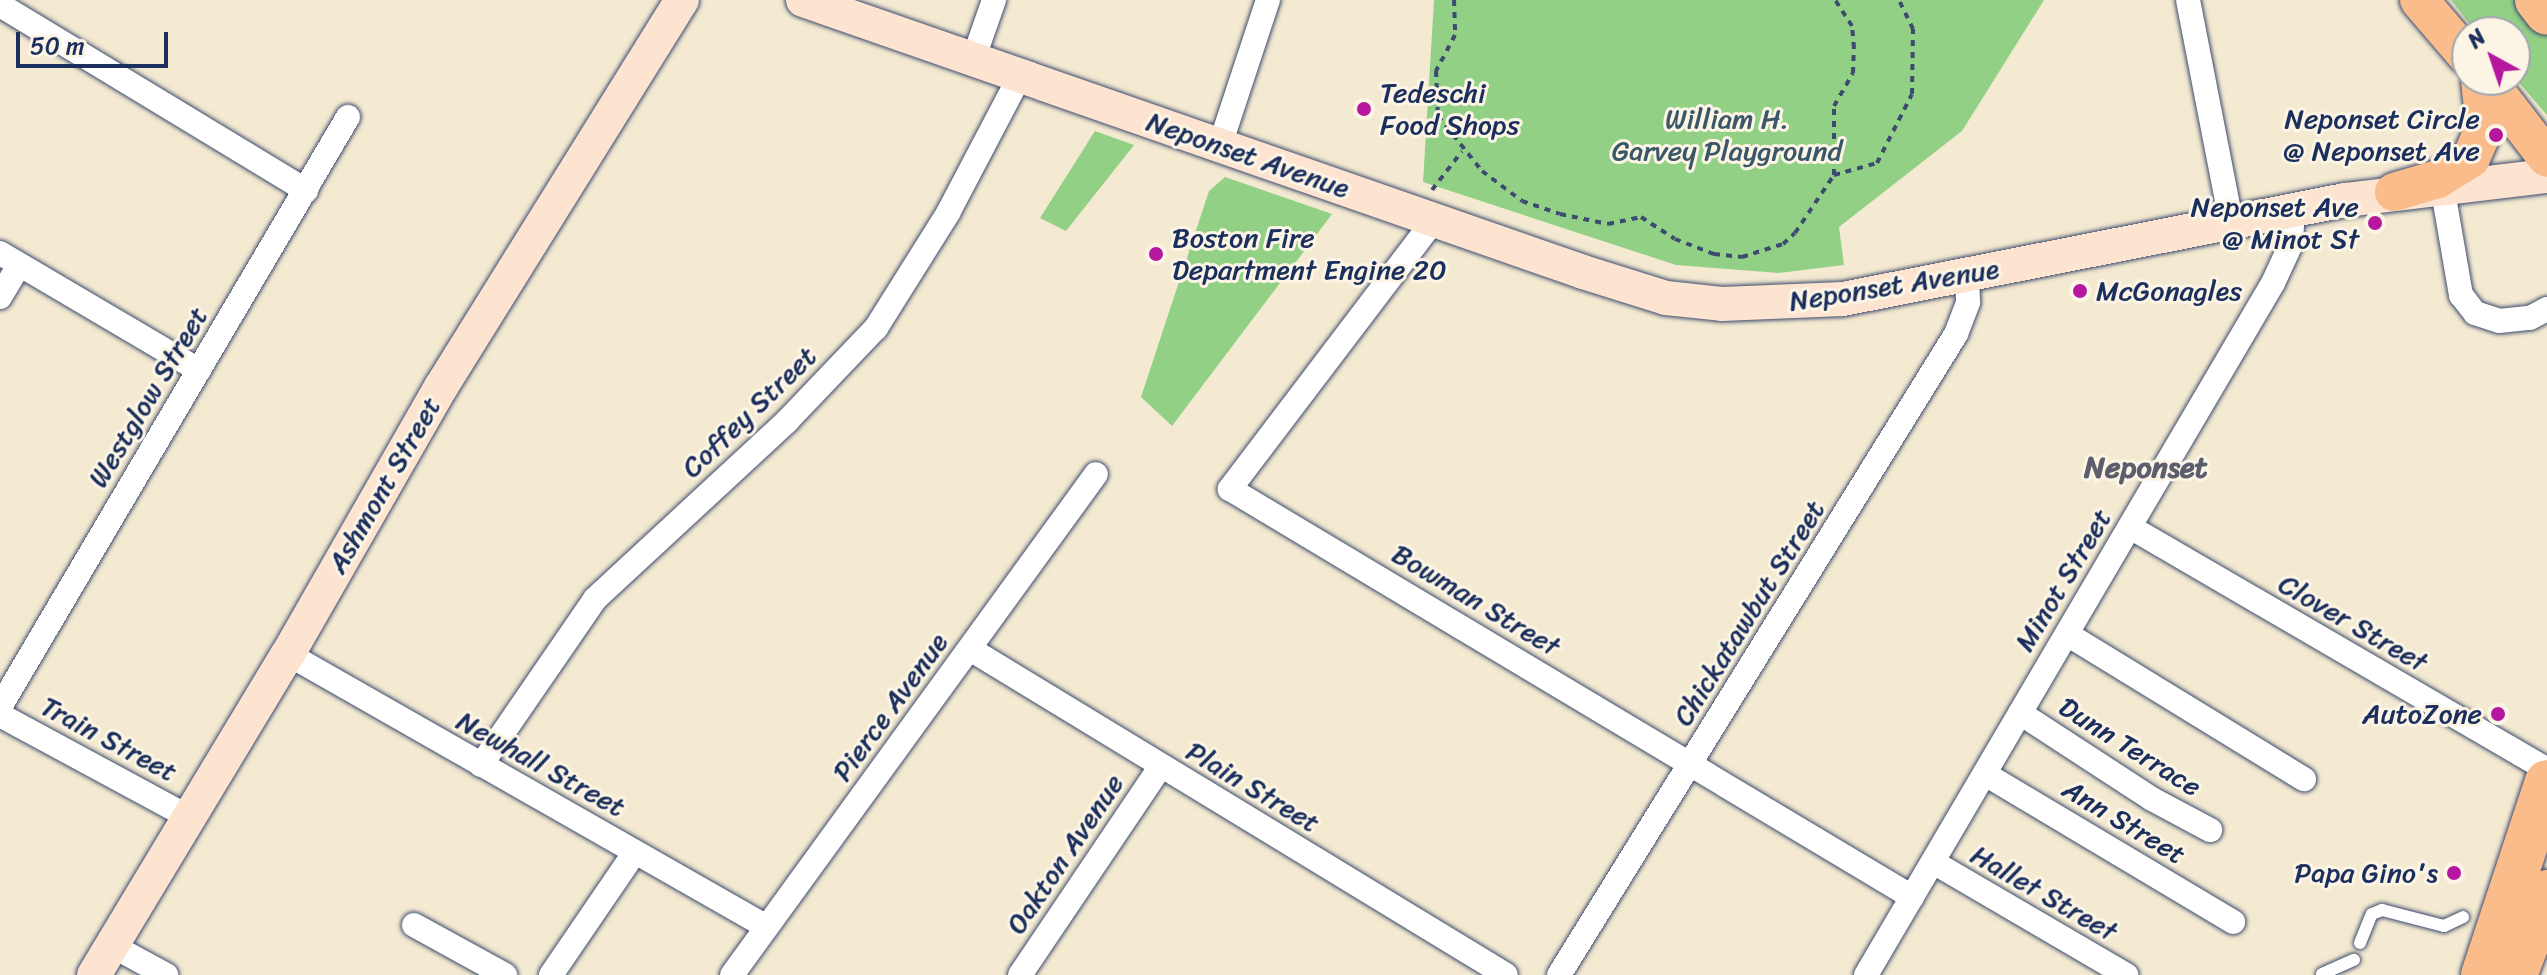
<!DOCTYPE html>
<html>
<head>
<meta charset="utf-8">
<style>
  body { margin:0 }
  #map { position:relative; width:2547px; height:975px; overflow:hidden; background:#f4ead1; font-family:Sriracha,sans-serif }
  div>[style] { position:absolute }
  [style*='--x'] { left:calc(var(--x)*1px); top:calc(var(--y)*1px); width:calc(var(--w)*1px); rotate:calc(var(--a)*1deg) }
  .green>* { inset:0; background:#92d086 }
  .path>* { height:4px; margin-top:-2px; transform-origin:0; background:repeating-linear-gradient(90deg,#3c4b6f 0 6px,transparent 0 12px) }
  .roads { filter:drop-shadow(0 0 2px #3c4b6f) drop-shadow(0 0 2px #3c4b6f) }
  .lane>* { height:12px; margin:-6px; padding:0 6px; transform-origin:6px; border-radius:6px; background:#fff }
  .street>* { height:24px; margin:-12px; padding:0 12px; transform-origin:12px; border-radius:12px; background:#fff }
  .secondary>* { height:34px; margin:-17px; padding:0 17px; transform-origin:17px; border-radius:17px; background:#fde4d1 }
  .primary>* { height:38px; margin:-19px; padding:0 19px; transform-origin:19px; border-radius:19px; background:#fabc8b }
  .highway>* { height:44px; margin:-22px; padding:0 22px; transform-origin:22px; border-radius:22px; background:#fabc8b }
  .dots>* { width:22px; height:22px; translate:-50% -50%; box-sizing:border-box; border:4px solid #fcf5e5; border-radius:50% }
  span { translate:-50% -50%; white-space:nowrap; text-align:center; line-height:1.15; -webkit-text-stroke:6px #fcf5e5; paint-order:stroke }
  .poi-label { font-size:28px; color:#1b2f5e }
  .left { translate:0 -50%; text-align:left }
  .right { translate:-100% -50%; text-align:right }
  .park-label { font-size:28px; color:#395768 }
  .street-label { font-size:28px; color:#1b2f5e }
  .neighbourhood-label { font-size:30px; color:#5c5e6e; font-weight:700 }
  .north { position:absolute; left:2451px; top:16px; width:80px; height:80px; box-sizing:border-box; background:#fcf5e5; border:2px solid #a2a6af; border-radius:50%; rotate:320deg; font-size:22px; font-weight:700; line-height:32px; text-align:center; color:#1b2f5e }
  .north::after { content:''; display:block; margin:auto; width:28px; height:36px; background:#b5179e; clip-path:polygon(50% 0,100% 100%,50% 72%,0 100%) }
  .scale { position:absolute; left:16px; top:32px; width:152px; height:36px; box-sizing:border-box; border:4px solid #1b2f5e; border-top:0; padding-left:10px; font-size:24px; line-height:28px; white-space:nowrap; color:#1b2f5e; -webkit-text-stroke:6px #fcf5e5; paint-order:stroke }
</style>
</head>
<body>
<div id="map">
  <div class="green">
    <i style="clip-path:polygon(1434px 0,2044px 0,1962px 131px,1839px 227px,1844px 265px,1779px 273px,1676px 265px,1423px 182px)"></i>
    <i style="clip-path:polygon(2451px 0,2547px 0,2547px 115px,2515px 78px,2515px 32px,2476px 32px)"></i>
    <i style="clip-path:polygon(1095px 131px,1134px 145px,1066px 231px,1040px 218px)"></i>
    <i style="clip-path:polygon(1225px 177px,1332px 214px,1172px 426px,1141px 397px,1209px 191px)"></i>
  </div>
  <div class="path">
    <i style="--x:1454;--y:0;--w:35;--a:88"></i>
    <i style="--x:1455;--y:35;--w:41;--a:117.8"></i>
    <i style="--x:1436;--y:71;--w:45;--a:87.5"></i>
    <i style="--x:1438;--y:116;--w:70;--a:51.3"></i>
    <i style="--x:1482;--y:171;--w:50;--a:36.9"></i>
    <i style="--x:1522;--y:201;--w:40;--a:18.9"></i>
    <i style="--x:1560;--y:214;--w:49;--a:11.8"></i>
    <i style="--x:1608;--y:224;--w:34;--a:-12"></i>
    <i style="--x:1641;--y:217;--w:40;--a:32.9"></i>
    <i style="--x:1675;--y:239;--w:42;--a:21"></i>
    <i style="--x:1714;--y:254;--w:28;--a:6"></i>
    <i style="--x:1742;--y:257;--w:43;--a:-17.6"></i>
    <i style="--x:1783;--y:244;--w:16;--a:-43"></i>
    <i style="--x:1795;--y:233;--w:70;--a:-56.1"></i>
    <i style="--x:1834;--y:175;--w:69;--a:-90"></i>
    <i style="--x:1834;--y:106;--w:38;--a:-60"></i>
    <i style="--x:1853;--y:73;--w:25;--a:-88"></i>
    <i style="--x:1854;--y:48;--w:22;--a:-95"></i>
    <i style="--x:1852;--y:26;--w:31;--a:-123"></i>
    <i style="--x:1834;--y:175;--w:45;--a:-15.6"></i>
    <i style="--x:1877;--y:163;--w:77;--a:-63.1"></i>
    <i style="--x:1912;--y:94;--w:65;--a:-89.1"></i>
    <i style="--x:1913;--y:29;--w:32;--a:-116"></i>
    <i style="--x:1432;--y:190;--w:49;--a:-52.4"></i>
  </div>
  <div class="roads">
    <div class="lane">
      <i style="--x:2360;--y:943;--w:31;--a:-68"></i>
      <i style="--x:2372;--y:914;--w:11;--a:-22"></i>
      <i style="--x:2382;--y:910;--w:64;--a:14.5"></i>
      <i style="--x:2444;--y:926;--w:21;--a:-25"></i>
      <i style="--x:2322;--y:974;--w:35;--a:-24"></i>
    </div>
    <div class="street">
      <i style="--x:2188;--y:0;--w:225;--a:79"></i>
      <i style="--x:0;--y:5;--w:358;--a:31.2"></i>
      <i style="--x:973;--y:60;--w:64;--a:-70.7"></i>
      <i style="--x:1220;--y:145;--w:153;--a:-71.7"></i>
      <i style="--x:2443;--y:191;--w:106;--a:80.2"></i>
      <i style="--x:2461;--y:295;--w:23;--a:52"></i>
      <i style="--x:2475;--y:313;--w:25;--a:18"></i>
      <i style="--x:2499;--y:321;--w:31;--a:-6"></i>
      <i style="--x:2530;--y:318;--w:19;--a:-28"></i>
      <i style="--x:1434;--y:220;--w:338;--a:127.2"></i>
      <i style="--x:1230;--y:489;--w:795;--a:30.89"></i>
      <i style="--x:0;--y:253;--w:231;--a:30.5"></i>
      <i style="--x:0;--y:297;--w:37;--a:-59"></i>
      <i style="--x:2130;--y:527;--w:483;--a:30.2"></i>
      <i style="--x:2067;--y:634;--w:278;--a:31.5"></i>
      <i style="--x:970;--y:649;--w:627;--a:31.31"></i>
      <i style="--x:288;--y:654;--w:549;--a:29.69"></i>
      <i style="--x:0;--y:707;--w:685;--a:-59.47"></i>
      <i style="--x:2020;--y:713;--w:158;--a:33.1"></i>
      <i style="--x:2152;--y:799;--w:66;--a:28.1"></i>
      <i style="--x:0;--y:715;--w:215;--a:28.4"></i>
      <i style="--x:481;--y:765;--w:201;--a:-55.5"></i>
      <i style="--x:595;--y:599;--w:262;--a:-42.8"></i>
      <i style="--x:787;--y:421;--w:129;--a:-46.3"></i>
      <i style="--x:876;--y:328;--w:136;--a:-57.9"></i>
      <i style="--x:948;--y:213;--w:157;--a:-62.3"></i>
      <i style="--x:1985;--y:774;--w:289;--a:30.8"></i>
      <i style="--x:1933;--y:862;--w:224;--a:30.3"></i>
      <i style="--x:414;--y:925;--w:104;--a:28.8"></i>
      <i style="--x:111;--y:945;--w:63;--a:28.6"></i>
      <i style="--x:551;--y:975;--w:149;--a:-55.7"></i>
      <i style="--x:732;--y:975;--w:619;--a:-54"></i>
      <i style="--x:1020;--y:975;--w:252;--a:-56"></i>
      <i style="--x:1559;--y:975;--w:754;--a:-58.23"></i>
      <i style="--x:1956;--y:334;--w:34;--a:-69"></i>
      <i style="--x:1968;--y:302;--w:26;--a:-92"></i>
      <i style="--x:1866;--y:975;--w:803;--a:-59.54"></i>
      <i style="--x:2273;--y:283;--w:43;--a:-65.2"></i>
      <i style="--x:2291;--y:244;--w:34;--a:-87"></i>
    </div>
    <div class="secondary">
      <i style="--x:803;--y:0;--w:826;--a:19.22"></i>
      <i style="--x:1583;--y:272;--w:87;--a:17.4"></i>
      <i style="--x:1666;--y:298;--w:56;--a:6.1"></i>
      <i style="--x:1722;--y:304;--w:121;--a:-2.4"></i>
      <i style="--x:1843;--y:299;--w:512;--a:-11.16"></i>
      <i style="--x:2345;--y:200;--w:203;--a:-6.8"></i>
      <i style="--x:94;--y:975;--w:375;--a:-58.9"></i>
      <i style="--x:288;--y:654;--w:308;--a:-60.2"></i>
      <i style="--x:441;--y:387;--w:456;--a:-58.1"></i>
    </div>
    <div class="primary">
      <i style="--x:2419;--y:0;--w:74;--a:49.4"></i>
      <i style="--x:2487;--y:80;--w:98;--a:52.4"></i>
      <i style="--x:2394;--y:192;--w:46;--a:-16.5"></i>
      <i style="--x:2438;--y:179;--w:39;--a:-32"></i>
      <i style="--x:2471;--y:158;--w:34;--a:-66"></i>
      <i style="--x:2485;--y:127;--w:47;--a:-96.1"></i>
    </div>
    <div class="highway">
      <i style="--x:2537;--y:0;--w:16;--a:52"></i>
      <i style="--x:2483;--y:975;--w:203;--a:-71.7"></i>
      <i style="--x:2515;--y:975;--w:89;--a:-68.9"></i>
    </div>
  </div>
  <div class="dots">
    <i style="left:1364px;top:109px;background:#b5179e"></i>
    <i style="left:2496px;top:135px;background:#b5179e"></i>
    <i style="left:2375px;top:223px;background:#b5179e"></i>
    <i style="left:1156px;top:254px;background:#b5179e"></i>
    <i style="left:2080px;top:291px;background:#b5179e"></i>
    <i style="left:2498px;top:714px;background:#b5179e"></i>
    <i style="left:2454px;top:873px;background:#b5179e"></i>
  </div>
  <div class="poi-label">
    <span class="left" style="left:1380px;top:109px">Tedeschi<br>Food Shops</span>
    <span class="right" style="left:2480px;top:135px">Neponset Circle<br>@ Neponset Ave</span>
    <span class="right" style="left:2359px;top:223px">Neponset Ave<br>@ Minot St</span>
    <span class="left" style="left:1172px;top:254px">Boston Fire<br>Department Engine 20</span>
    <span class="left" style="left:2096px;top:291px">McGonagles</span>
    <span class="right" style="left:2482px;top:714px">AutoZone</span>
    <span class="right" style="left:2438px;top:873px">Papa Gino's</span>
  </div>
  <div class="park-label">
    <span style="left:1727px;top:135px">William H.<br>Garvey Playground</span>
  </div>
  <div class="street-label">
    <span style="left:1248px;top:155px;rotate:19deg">Neponset Avenue</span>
    <span style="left:1894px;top:285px;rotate:-9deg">Neponset Avenue</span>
    <span style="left:148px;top:397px;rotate:-59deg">Westglow Street</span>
    <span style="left:749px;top:412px;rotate:-44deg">Coffey Street</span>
    <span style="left:384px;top:485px;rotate:-60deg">Ashmont Street</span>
    <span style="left:2063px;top:580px;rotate:-59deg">Minot Street</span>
    <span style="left:1476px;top:600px;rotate:31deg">Bowman Street</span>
    <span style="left:1749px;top:613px;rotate:-58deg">Chickatawbut Street</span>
    <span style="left:2353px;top:623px;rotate:30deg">Clover Street</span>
    <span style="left:890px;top:707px;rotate:-54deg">Pierce Avenue</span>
    <span style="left:109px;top:739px;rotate:28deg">Train Street</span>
    <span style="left:2130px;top:747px;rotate:32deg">Dunn Terrace</span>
    <span style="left:541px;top:764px;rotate:29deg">Newhall Street</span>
    <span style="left:1253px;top:787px;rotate:31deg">Plain Street</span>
    <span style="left:2124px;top:822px;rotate:31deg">Ann Street</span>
    <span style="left:1065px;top:854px;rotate:-56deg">Oakton Avenue</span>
    <span style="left:2044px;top:893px;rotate:30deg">Hallet Street</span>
  </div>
  <div class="neighbourhood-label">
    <span style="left:2146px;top:467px">Neponset</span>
  </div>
  <div class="north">N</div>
  <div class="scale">50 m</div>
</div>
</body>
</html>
